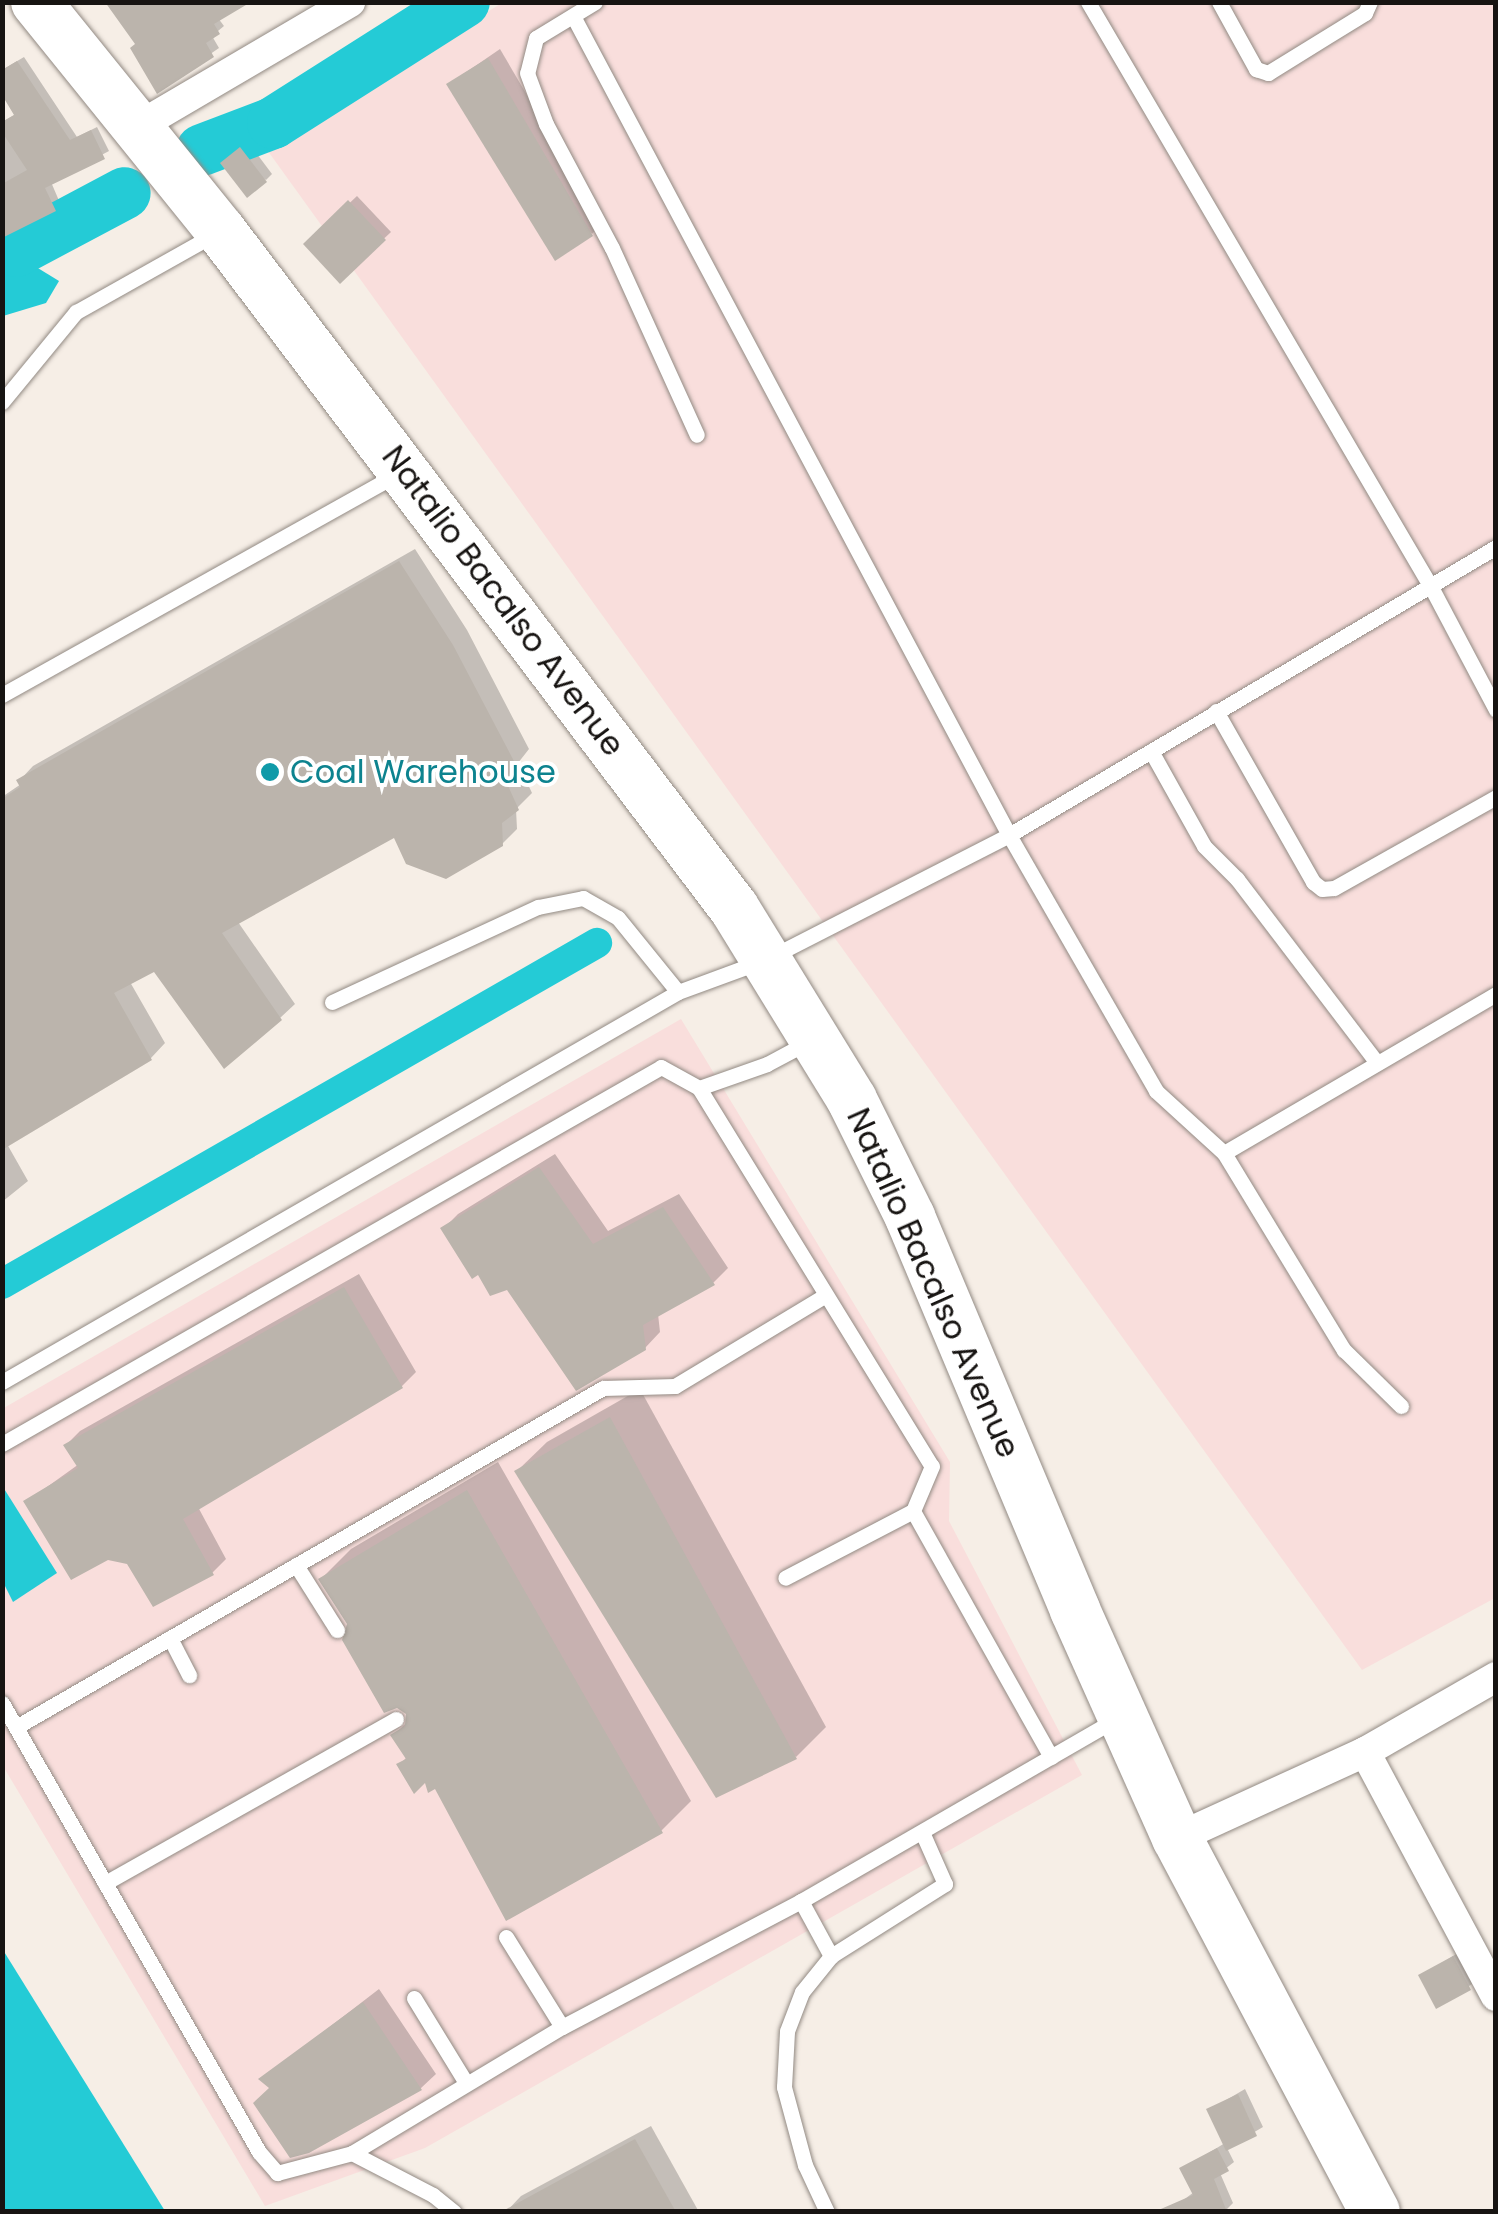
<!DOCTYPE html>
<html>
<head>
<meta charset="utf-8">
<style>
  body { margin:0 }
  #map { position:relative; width:1498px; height:2214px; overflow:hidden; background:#f6eee6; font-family:Poppins,sans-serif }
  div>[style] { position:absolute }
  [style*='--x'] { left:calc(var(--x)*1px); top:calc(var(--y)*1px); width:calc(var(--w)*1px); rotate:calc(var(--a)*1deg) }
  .industrial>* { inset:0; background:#f9dedc }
  .water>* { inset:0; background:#24cbd6 }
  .shadow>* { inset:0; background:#0003 }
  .canal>* { height:30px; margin:-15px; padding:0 15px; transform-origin:15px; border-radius:15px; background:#24cbd6 }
  .river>* { height:52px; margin:-26px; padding:0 26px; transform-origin:26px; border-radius:26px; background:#24cbd6 }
  .building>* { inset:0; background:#bbb4ac }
  .roads { filter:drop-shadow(0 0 2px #928a83) drop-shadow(0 0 2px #928a83) }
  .service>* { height:15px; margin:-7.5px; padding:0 7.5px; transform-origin:7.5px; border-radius:7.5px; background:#fff }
  .minor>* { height:30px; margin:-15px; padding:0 15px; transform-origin:15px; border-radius:15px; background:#fff }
  .trunk>* { height:50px; margin:-25px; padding:0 25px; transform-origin:25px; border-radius:25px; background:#fff }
  .dots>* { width:28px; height:28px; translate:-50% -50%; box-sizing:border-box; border:5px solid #fff; border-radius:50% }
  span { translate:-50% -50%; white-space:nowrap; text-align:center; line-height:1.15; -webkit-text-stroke:8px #fff; paint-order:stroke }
  .street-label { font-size:32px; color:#171412 }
  .culture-label { font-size:32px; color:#0d838f }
  .left { translate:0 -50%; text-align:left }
  .frame { position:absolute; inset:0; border:5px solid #171412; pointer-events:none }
</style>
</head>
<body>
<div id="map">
  <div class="industrial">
    <i style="clip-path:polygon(502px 3px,1495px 3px,1495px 1598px,1362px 1670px,265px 147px)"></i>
    <i style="clip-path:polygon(681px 1019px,950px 1462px,949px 1521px,1082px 1775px,425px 2148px,265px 2206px,3px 1766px,2px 1409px)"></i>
  </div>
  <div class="water">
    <i style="clip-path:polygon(2px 246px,59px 281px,46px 303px,3px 316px)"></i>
    <i style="clip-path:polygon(3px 1487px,57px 1573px,13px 1602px,3px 1582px)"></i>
    <i style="clip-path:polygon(3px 1950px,165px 2211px,3px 2211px)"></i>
  </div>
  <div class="shadow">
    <i style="clip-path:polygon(206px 2px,224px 26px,212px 36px,219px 48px,158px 90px)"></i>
    <i style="clip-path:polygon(500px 49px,602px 223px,592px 234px,449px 84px)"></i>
    <i style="clip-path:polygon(24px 57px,77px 137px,97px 127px,109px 151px,51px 182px,60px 203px,54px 209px,2px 210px,2px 122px,16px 114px,2px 70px)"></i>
    <i style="clip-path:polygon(248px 142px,272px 174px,266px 180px,230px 157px)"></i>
    <i style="clip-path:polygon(357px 196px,391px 232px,340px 280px,306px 244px)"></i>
    <i style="clip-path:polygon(415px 549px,467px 630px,529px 749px,518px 763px,532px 793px,516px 809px,517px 829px,502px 844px,395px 835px,238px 922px,295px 1004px,280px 1018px,154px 968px,130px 982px,165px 1043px,151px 1058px,7px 1144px,28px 1181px,2px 1202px,2px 797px,21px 784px,19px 781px,33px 766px)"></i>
    <i style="clip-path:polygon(555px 1154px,608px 1231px,679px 1194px,728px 1268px,713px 1283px,658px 1314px,660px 1332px,645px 1348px,479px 1272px,443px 1229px,458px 1214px)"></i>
    <i style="clip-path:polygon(359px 1274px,416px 1372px,402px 1386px,198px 1507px,226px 1559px,212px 1573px,129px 1562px,26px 1502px,79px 1464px,66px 1445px,80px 1431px)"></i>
    <i style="clip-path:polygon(640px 1389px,826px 1727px,796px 1757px,517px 1471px,547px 1442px)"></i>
    <i style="clip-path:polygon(498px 1462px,691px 1801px,661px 1831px,436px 1785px,399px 1765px,407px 1757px,393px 1736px,408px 1721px,409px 1713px,321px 1579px,351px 1549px)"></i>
    <i style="clip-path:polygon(1461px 1951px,1477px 1981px,1437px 2006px,1421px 1976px)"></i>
    <i style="clip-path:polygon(379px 1989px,436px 2074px,421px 2088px,308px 2151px,272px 2088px,262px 2079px)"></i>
    <i style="clip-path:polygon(1245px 2089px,1263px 2127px,1227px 2148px,1234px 2162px,1220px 2173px,1233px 2203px,1226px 2210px,1182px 2201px,1194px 2192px,1182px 2169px,1225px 2143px,1209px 2110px)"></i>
    <i style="clip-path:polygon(651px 2126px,699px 2212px,506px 2212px,521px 2196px)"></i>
  </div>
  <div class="canal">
    <i style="--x:2;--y:1284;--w:686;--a:-29.82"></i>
  </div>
  <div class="river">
    <i style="--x:202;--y:150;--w:76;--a:-20.8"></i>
    <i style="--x:273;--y:123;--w:226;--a:-32.4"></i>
    <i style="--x:16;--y:251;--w:123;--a:-28"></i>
  </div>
  <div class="building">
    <i style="clip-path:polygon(105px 2px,251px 2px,214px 24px,220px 34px,206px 43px,214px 57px,157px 94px,130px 48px,135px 44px)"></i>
    <i style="clip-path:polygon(488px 58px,593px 236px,555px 261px,446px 84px)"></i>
    <i style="clip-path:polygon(17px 61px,70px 140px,91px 130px,105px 159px,45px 188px,56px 211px,2px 238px,2px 184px,27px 170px,2px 132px,2px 122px,14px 115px,2px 95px,2px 70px)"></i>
    <i style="clip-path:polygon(240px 147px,267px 182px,247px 198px,220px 163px)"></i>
    <i style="clip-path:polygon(348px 200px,386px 240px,340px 284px,303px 244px)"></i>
    <i style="clip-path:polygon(399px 561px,453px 645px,516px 765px,505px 779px,519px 810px,502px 823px,503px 846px,446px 879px,406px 864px,394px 838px,222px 933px,282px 1020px,224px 1069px,154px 972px,114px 993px,152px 1060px,2px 1150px,2px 799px,20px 787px,16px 780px)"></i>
    <i style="clip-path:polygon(539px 1167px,593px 1244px,663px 1207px,715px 1285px,643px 1325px,646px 1350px,576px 1391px,507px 1290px,490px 1296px,478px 1275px,472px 1279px,440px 1228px)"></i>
    <i style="clip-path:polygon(344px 1287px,403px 1388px,183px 1519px,214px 1575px,153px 1607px,127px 1564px,108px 1560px,71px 1580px,23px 1501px,78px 1468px,63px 1445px)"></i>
    <i style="clip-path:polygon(610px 1417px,797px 1759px,716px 1798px,514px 1471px)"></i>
    <i style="clip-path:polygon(467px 1490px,663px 1833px,506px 1921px,435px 1789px,428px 1793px,425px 1783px,414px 1794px,396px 1764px,406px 1759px,390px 1735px,405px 1726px,406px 1714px,397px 1708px,384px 1713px,342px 1640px,347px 1624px,318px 1579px)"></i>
    <i style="clip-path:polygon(1453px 1956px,1471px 1990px,1436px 2009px,1418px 1975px)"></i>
    <i style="clip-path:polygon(363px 2002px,422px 2090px,309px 2153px,290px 2158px,253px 2103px,269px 2088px,258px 2079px)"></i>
    <i style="clip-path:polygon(1238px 2094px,1257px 2136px,1226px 2151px,1206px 2109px)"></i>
    <i style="clip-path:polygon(635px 2139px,676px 2212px,501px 2212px)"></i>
    <i style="clip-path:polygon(1217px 2148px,1229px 2171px,1214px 2179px,1227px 2212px,1154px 2212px,1193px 2195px,1179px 2168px)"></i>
  </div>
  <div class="roads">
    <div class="service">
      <i style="--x:595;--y:2;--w:69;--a:148.6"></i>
      <i style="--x:536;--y:38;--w:36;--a:104"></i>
      <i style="--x:527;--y:73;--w:54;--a:69.6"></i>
      <i style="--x:546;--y:124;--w:140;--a:62"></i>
      <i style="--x:612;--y:248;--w:205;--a:65.6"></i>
      <i style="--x:1088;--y:2;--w:678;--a:59.62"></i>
      <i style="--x:1431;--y:587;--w:139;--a:62.1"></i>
      <i style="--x:1219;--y:2;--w:77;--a:61.1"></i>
      <i style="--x:1256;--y:69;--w:13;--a:18"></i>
      <i style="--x:1268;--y:73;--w:114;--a:-31.7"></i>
      <i style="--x:1365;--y:13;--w:12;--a:-66"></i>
      <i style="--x:573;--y:16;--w:928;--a:61.97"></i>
      <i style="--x:1009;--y:835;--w:295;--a:60.1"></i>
      <i style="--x:1156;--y:1091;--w:92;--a:42.4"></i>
      <i style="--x:1224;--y:1153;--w:315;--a:-30.3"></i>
      <i style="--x:2;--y:402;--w:117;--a:-50.6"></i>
      <i style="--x:76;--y:312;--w:162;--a:-29.3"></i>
      <i style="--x:2;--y:695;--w:453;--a:-29.2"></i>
      <i style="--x:1216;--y:711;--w:197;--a:60.4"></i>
      <i style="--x:1313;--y:882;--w:11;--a:38"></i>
      <i style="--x:1322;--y:889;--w:12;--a:-5"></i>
      <i style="--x:1334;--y:888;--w:186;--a:-29.3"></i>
      <i style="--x:1151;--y:751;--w:109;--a:60.8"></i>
      <i style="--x:1204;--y:846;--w:47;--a:45"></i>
      <i style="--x:1237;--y:879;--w:231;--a:52.7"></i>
      <i style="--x:332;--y:1002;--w:227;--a:-24.8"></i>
      <i style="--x:538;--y:907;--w:46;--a:-11.3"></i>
      <i style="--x:583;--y:898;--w:40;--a:29.7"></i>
      <i style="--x:618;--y:918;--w:95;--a:51"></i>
      <i style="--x:699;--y:1088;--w:444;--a:58.4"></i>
      <i style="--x:932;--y:1466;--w:49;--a:112.9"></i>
      <i style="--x:913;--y:1511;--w:144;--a:152.4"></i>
      <i style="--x:1224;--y:1153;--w:231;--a:58.7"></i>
      <i style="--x:1344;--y:1350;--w:80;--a:44.5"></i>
      <i style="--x:2;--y:1382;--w:780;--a:-29.98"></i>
      <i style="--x:678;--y:992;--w:93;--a:-20.2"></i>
      <i style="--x:765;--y:960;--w:274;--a:-27.1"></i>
      <i style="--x:1009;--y:835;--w:566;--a:-30.6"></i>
      <i style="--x:2;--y:1444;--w:759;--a:-29.77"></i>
      <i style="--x:661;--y:1067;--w:43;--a:28.9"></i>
      <i style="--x:699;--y:1088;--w:72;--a:-19.4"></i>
      <i style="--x:767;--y:1064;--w:47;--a:-28.2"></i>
      <i style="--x:913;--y:1511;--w:282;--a:60.7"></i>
      <i style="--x:296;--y:1565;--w:77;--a:57.8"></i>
      <i style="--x:170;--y:1638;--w:42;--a:62.8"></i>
      <i style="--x:2;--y:1703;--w:517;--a:60.21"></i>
      <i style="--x:259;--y:2152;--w:28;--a:49"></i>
      <i style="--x:277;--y:2173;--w:78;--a:-14.9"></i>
      <i style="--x:352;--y:2153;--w:245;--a:-31"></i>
      <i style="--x:562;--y:2027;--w:270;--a:-27.8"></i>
      <i style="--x:801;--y:1901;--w:364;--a:-30"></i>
      <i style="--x:16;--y:1727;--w:678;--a:-30.01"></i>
      <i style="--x:603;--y:1388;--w:72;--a:-1.6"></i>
      <i style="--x:675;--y:1386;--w:174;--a:-31.1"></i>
      <i style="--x:105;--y:1883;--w:334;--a:-29.4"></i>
      <i style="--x:801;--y:1901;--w:63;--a:61.4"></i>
      <i style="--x:506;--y:1937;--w:106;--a:58.1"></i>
      <i style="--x:414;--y:1998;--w:100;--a:58.5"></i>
      <i style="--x:352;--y:2153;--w:91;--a:27.4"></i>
      <i style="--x:433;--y:2195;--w:27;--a:39"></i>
      <i style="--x:827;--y:2212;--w:52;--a:-115.1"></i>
      <i style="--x:805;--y:2165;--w:81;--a:-105.1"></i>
      <i style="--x:784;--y:2087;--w:56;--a:-86.9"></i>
      <i style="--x:787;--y:2031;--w:42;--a:-69"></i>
      <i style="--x:802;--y:1992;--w:46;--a:-51.1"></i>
      <i style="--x:831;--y:1956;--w:135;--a:-32.3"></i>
      <i style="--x:945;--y:1884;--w:57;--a:-113.9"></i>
    </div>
    <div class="minor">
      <i style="--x:139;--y:126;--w:245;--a:-30.4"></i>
      <i style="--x:1365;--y:1752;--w:277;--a:61.8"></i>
      <i style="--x:1177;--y:1838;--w:207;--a:-24.6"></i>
      <i style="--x:1365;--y:1752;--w:151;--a:-29.8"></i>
    </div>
    <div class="trunk">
      <i style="--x:36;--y:2;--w:294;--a:51.1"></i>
      <i style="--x:221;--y:231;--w:849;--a:52.85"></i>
      <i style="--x:734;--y:908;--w:225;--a:58.4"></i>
      <i style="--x:852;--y:1100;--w:131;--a:63.6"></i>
      <i style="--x:910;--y:1217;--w:426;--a:67.2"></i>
      <i style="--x:1075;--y:1610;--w:250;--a:65.9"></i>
      <i style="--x:1177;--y:1838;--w:423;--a:62.1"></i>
    </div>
  </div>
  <div class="dots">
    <i style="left:270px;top:772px;background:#0f9aa8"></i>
  </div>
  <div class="street-label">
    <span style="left:503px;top:601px;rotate:53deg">Natalio Bacalso Avenue</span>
    <span style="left:933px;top:1283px;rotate:66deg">Natalio Bacalso Avenue</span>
  </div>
  <div class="culture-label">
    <span class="left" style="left:290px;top:772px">Coal Warehouse</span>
  </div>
  <div class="frame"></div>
</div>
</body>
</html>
